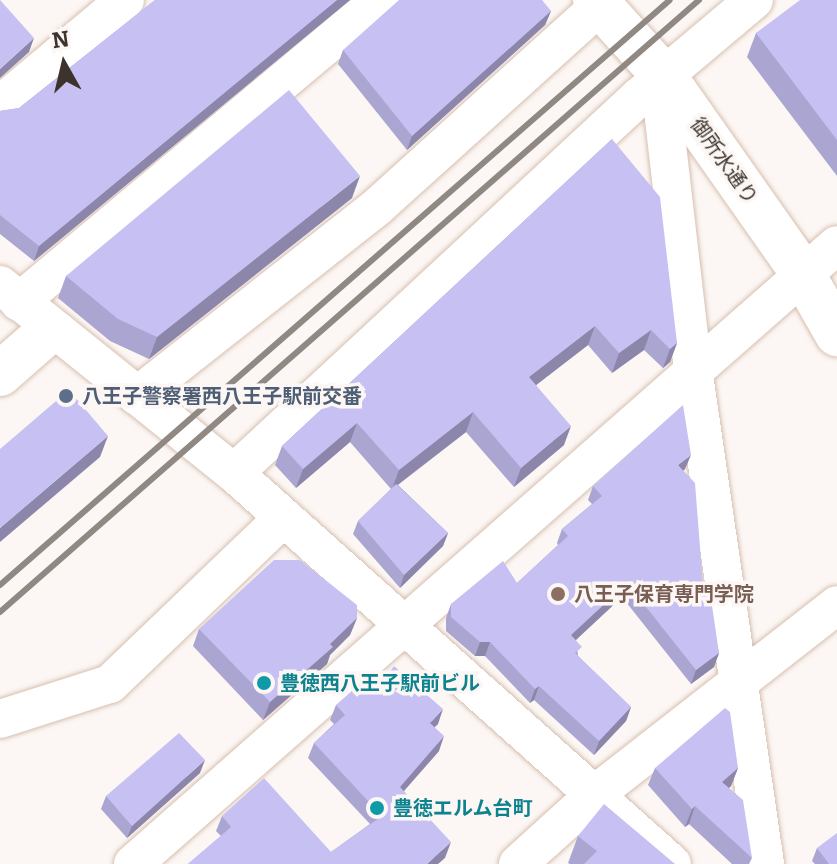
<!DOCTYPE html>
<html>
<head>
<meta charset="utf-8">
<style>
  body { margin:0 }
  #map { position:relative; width:837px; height:864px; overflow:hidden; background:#fcf7f4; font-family:Bitter,"Noto Sans JP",serif }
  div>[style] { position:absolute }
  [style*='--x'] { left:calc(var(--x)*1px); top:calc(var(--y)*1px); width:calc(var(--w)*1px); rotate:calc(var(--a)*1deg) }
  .roads { filter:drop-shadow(0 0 2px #d7bfaf) drop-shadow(0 0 2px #d7bfaf) }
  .street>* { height:38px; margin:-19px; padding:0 19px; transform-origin:19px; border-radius:19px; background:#fff }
  .secondary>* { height:44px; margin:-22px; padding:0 22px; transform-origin:22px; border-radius:22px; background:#fff }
  .rail>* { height:6px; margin:-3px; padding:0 3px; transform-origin:3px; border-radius:3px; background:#8f8883 }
  .wall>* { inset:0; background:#aba5d1 }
  .shaded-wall>* { inset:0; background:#8b86aa }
  .building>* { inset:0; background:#c7c0f3 }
  .dots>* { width:22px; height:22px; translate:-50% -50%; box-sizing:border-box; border:4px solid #fcf7f4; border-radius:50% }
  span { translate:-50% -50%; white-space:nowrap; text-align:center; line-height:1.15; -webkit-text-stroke:7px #fcf7f4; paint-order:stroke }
  .street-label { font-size:20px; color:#3c332c }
  .service-label { font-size:20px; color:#4e5e75; font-weight:700 }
  .left { translate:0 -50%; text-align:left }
  .education-label { font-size:20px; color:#785e54; font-weight:700 }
  .culture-label { font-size:20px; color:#0d838f; font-weight:700 }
  .north { position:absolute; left:24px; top:24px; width:80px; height:80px; -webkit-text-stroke:6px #fcf7f4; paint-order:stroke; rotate:352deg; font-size:22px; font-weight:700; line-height:32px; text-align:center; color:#3c332c }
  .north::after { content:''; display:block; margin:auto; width:28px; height:36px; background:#3c332c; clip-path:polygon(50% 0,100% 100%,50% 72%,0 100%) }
</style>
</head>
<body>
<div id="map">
  <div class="roads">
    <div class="street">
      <i style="--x:664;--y:76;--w:43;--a:90"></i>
      <i style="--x:664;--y:119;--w:251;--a:83.4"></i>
      <i style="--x:693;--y:368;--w:501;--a:81.74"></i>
      <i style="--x:0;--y:105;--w:163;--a:-40"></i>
      <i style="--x:0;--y:285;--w:300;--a:38.8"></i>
      <i style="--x:234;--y:473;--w:587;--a:41.76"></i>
      <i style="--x:19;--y:302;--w:471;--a:-39.9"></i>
      <i style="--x:137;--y:396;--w:305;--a:-38.2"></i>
      <i style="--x:377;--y:207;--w:309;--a:-42.1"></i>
      <i style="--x:234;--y:473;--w:554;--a:-42.88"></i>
      <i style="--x:640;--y:96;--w:149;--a:-40.1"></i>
      <i style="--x:0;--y:719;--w:115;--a:-17.7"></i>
      <i style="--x:110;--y:684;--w:240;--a:-43.8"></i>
      <i style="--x:133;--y:864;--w:937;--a:-41.32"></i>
      <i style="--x:518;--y:864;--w:103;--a:-42.2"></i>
      <i style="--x:594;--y:795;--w:308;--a:-38"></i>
    </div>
    <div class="secondary">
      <i style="--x:595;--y:0;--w:103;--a:47.8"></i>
      <i style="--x:664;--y:76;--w:238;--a:54.9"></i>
      <i style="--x:801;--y:271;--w:73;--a:60.3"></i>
      <i style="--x:0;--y:374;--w:67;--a:-41.3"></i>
    </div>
  </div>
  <div class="rail">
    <i style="--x:0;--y:585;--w:889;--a:-41.13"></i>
    <i style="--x:0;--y:612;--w:929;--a:-41.2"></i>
  </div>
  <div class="wall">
    <i style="clip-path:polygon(155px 0,350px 0,34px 261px,0 234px,0 111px,19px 108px)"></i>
    <i style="clip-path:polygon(837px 0,837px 176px,747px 57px,756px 33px)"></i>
    <i style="clip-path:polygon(551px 11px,545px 25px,407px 150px,338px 64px,343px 50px)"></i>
    <i style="clip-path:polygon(612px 139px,677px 343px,670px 362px,663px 368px,644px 350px,612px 373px,588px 345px,536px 385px,564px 445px,514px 487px,466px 432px,398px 485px,448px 533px,443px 546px,400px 588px,353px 534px,358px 521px,391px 489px,350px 442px,296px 488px,275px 465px,282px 446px)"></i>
    <i style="clip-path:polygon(352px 198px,149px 359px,110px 341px,58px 298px,66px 276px)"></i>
    <i style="clip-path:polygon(685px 469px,683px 471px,703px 586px,719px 653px,714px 667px,691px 684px,622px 597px,576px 640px,578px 656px,631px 707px,626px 721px,594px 755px,534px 700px,530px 703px,485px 656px,475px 656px,446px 631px,446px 618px,451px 604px,517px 583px,558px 545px,557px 543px,562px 529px,592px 504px,588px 500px,593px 486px)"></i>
    <i style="clip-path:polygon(357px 618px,350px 635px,330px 655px,327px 664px,263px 720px,193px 646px,199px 629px)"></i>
    <i style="clip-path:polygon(376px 691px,438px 724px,434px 727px,439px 751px,404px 791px,445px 858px,188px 864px,221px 836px,216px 831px,222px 816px,331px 852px,370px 824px,308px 758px,314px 743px,334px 724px,330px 720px,336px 705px)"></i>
    <i style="clip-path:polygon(655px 768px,738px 768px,731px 786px,729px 788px,752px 858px,749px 864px,732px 864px,689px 824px,685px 827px,648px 785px)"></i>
    <i style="clip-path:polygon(200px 773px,127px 838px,101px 809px,106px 796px)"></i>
    <i style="clip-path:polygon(578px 836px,675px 864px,570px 864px,568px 863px)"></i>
    <i style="clip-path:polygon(817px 848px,837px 864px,815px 864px,812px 861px)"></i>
  </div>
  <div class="shaded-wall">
    <i style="clip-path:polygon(337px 0,350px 0,34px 261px,39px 246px)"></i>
    <i style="clip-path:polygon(551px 11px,545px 25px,407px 150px,412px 136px)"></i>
    <i style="clip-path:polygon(34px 38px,29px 52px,0 78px,0 69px)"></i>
    <i style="clip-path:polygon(360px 176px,352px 198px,149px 359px,157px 337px)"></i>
    <i style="clip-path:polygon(595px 326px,588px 345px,522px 396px,529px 377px)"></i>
    <i style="clip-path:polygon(651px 330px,644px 350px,612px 373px,619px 353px)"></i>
    <i style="clip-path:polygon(677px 343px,670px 362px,663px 368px,670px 349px)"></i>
    <i style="clip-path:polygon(473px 412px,466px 432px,392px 489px,399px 470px)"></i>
    <i style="clip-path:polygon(357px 423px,350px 442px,296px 488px,303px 469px)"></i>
    <i style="clip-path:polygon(571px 426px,564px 445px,514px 487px,521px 468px)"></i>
    <i style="clip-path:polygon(108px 436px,100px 457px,0 542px,0 528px)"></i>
    <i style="clip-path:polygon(691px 455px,685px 469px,673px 479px,678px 465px)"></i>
    <i style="clip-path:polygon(448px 533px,443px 546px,400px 588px,404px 575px)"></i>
    <i style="clip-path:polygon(627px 583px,622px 597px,566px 649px,571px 635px)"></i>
    <i style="clip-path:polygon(357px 618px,350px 635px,330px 655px,327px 664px,263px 720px,270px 702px)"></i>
    <i style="clip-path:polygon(480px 642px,490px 642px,485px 656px,475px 656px)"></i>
    <i style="clip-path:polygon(719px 653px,714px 667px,691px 684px,696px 670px)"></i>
    <i style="clip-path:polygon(539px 686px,534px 700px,530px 703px,535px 689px)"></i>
    <i style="clip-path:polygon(631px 707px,626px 721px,594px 755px,599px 741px)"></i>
    <i style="clip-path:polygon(443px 709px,438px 724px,424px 738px,430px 723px)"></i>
    <i style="clip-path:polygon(444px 736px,439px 751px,394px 802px,400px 787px)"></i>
    <i style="clip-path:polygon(205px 760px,200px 773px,127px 838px,132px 826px)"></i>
    <i style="clip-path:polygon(738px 768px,731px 786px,716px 799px,722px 782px)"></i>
    <i style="clip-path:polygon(695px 806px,689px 824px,685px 827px,692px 809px)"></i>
    <i style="clip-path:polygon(451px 842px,445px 858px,438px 864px,427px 864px)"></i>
  </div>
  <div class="building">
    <i style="clip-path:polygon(0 0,34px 38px,0 69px)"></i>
    <i style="clip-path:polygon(155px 0,337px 0,39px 246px,0 215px,0 111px,19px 108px)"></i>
    <i style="clip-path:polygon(399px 0,542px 0,551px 11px,412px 136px,343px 50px)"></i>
    <i style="clip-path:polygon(800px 0,837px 0,837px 140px,756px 33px)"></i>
    <i style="clip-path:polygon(289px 90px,360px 176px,157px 337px,118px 319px,66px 276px)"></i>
    <i style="clip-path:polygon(612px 139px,660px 197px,677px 343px,670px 349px,651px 330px,619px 353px,595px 326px,529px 377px,571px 426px,521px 468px,473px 412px,399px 470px,357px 423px,303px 469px,282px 446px)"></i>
    <i style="clip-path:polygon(69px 390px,108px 436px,0 528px,0 449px)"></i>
    <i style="clip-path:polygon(683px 405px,691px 455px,678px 465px,695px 483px,703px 586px,710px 592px,719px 653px,696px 670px,627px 583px,571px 635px,582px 647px,575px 653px,631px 707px,599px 741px,539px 686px,535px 689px,490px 642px,480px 642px,451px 617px,451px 604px,503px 561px,517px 583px,568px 536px,562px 529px,602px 496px,593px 486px)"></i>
    <i style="clip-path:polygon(396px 484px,448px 533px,404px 575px,358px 521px)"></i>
    <i style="clip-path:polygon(274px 560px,300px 560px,357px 605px,357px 618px,330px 644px,333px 647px,270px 702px,199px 629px)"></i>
    <i style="clip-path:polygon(394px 666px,443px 709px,430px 723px,444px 736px,400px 787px,451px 842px,427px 864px,188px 864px,231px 827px,222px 816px,264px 778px,331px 852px,382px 816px,314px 743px,345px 715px,336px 705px,364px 680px,376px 691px)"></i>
    <i style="clip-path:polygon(725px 708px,730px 712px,738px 768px,722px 782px,743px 800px,752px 858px,695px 806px,692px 809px,655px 768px)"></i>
    <i style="clip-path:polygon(179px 733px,205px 760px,132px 826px,106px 796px)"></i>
    <i style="clip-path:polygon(604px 804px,675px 864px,584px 864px,597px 851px,578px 836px)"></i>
    <i style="clip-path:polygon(837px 833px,837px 864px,829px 864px,817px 848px)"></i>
  </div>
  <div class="dots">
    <i style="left:66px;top:396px;background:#5c6f8a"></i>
    <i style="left:558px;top:594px;background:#8d6e63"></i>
    <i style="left:264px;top:683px;background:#0f9aa8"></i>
    <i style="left:377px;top:808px;background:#0f9aa8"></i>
  </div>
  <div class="street-label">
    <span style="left:724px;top:161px;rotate:55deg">御所水通り</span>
  </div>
  <div class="service-label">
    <span class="left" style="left:82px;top:396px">八王子警察署西八王子駅前交番</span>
  </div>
  <div class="education-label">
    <span class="left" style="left:574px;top:594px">八王子保育専門学院</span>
  </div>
  <div class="culture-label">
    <span class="left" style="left:280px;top:683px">豊徳西八王子駅前ビル</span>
    <span class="left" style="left:393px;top:808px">豊徳エルム台町</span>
  </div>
  <div class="north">N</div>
</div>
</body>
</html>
